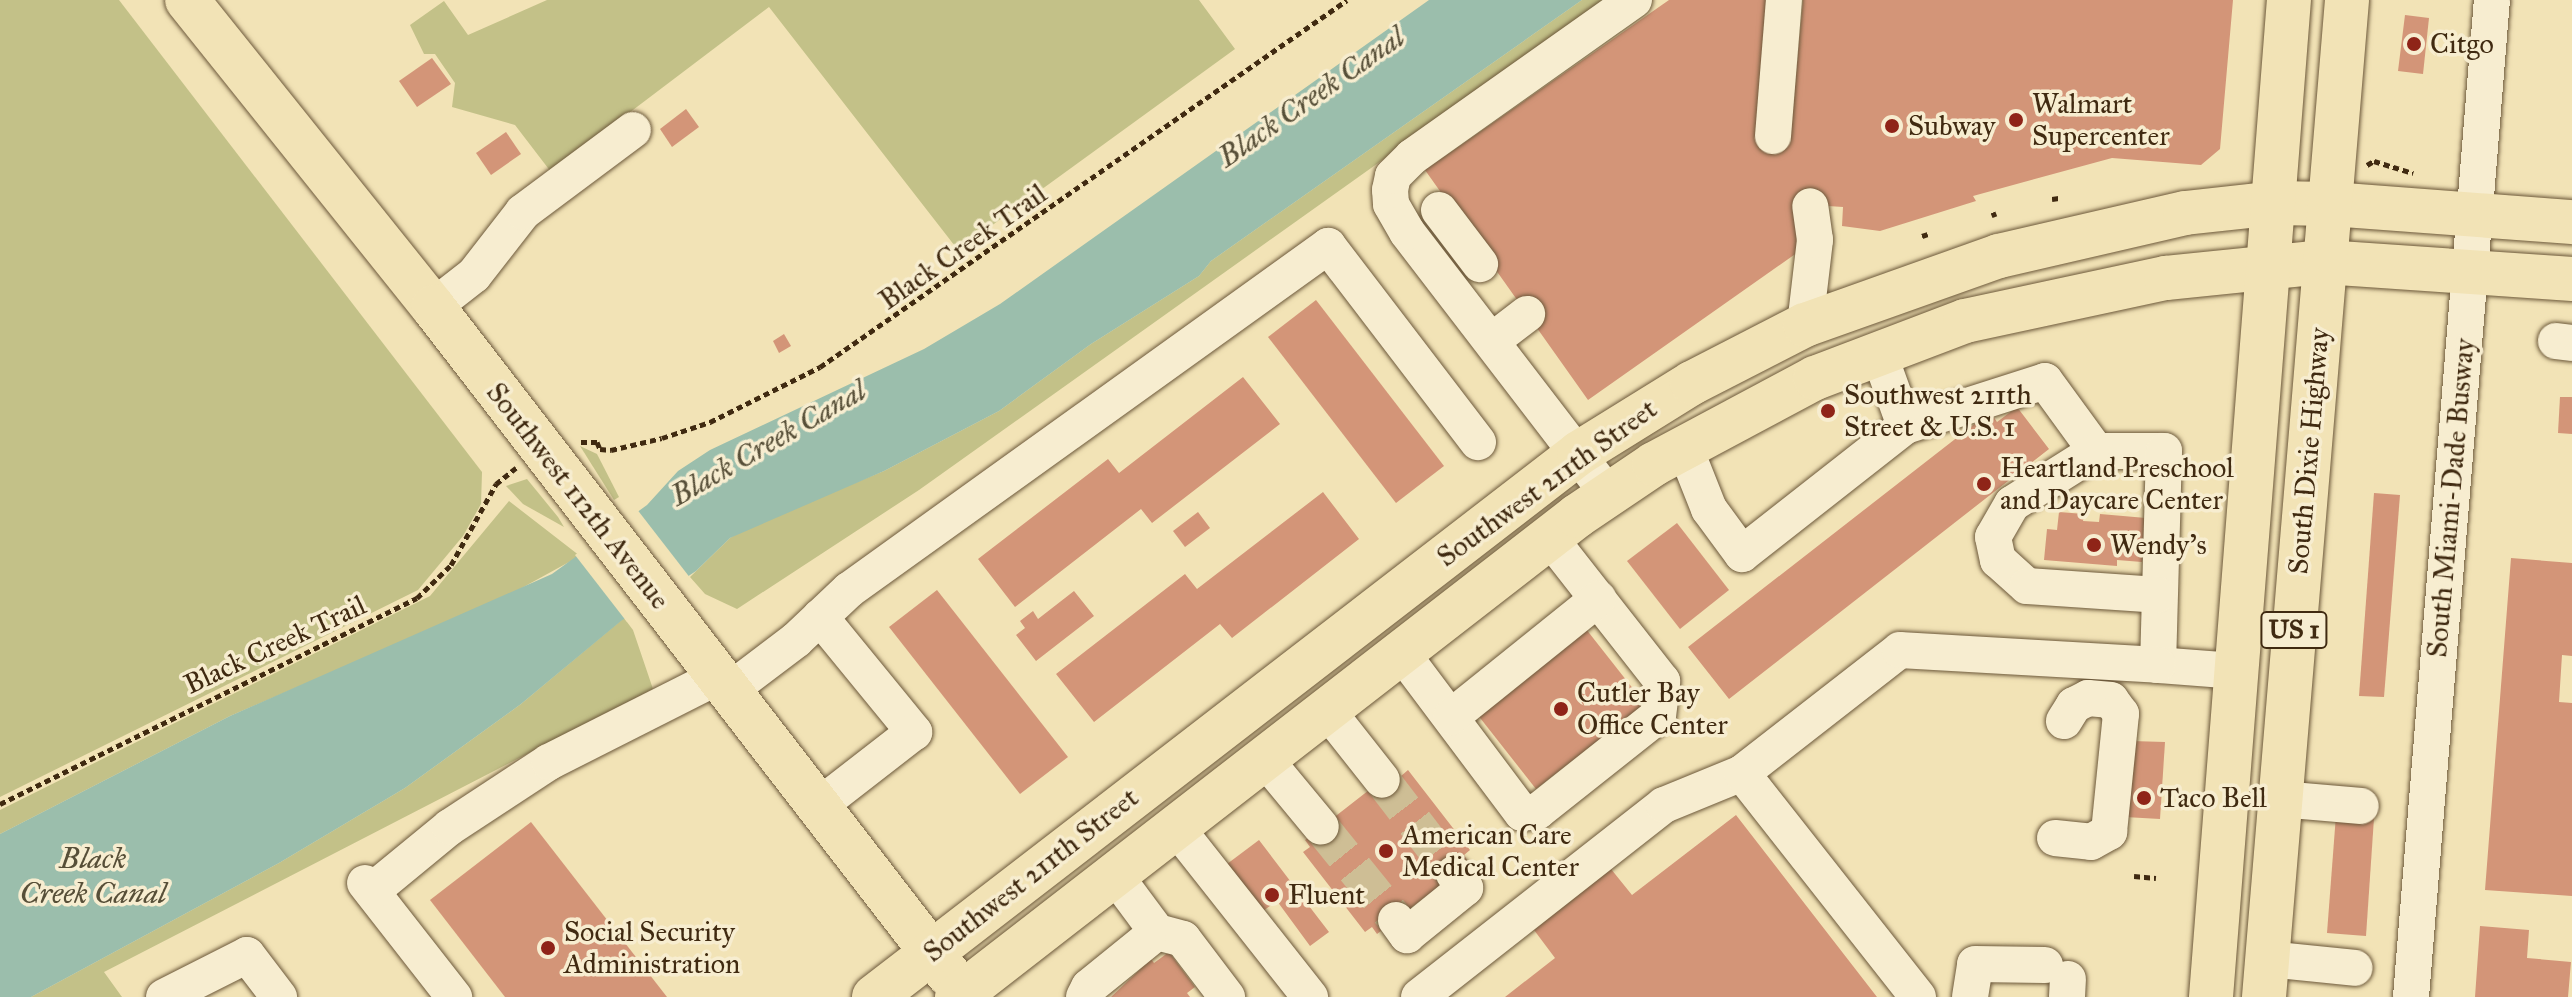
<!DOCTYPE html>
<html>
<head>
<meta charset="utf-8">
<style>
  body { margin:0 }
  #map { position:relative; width:2572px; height:997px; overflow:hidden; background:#f2e3b6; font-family:"IM FELL Great Primer",serif }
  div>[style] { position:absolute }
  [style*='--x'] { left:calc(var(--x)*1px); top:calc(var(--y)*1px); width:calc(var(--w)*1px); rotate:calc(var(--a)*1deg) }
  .green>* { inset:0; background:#c3c188 }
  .water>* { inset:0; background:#9bbeac }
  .pier>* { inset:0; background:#f2e3b6 }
  .building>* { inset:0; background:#d39578 }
  .minor-tunnel>* { height:36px; margin-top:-18px; transform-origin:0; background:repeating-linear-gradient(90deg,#cebe95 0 36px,transparent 0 54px) }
  .path>* { height:5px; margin-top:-2.5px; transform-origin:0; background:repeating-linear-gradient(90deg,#402a11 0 6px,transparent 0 10px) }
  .roads { filter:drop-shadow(0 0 2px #6c583a) drop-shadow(0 0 2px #6c583a) }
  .minor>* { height:36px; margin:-18px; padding:0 18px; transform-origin:18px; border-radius:18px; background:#f7edd0 }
  .major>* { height:44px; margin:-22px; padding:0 22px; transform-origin:22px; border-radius:22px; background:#f2e3b6 }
  .highway>* { height:44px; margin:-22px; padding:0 22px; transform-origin:22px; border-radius:22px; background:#f2e3b6 }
  .dots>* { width:22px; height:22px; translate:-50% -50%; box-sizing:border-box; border:4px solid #f7edd0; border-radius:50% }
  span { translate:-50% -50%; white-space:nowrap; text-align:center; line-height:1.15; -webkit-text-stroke:7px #f7edd0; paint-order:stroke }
  .shield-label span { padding:2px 6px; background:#f7edd0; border:2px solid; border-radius:6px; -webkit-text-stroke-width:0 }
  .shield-label { font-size:26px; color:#402a11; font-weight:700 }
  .poi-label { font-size:28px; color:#402a11 }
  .left { translate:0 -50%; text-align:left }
  .street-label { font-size:28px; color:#402a11 }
  .water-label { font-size:30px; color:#574f38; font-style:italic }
</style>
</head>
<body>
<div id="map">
  <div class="green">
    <i style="clip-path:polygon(0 0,119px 0,482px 472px,481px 504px,463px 536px,418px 590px,0 797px)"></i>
    <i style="clip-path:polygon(547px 0,1199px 0,1235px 49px,958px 250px,769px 7px,551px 172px,515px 125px,452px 107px,455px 83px,435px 54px,424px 54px,410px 25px,444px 1px,468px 35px)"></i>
    <i style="clip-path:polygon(1582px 0,1607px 0,919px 490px,737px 609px,705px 594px,690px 577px,730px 538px,752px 525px,884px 471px,999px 411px,1091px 344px,1199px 276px,1211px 261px)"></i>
    <i style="clip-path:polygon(580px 446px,597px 454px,619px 497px,614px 500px)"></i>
    <i style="clip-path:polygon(527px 479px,558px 517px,564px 527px,523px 504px,506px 486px)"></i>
    <i style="clip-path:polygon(509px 501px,580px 556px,498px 601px,230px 716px,0 834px,0 810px,430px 596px)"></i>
    <i style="clip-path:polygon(624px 618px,633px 630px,653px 689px,104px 972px,122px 997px,31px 997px,279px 863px,405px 788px,521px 704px)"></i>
  </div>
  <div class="water">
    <i style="clip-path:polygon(1429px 0,1582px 0,1211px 261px,1199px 276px,1091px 344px,999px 411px,884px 471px,730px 538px,696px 571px,621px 621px,521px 704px,405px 788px,279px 863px,31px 997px,0 997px,0 834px,230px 716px,552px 574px,647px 505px,678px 471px,710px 450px,924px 349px,1000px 304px)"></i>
  </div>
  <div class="pier">
    <i style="clip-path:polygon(636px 508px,691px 579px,627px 622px,575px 555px)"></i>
  </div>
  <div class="building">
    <i style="clip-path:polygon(1669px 0,1769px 0,1794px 97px,1803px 0,2233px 0,2220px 149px,2201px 165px,2112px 158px,1973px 196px,1976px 201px,1880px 231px,1842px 226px,1843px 207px,1828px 206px,1828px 231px,1588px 400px,1425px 170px)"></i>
    <i style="clip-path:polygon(2405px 15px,2429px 18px,2423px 74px,2398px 71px)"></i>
    <i style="clip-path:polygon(432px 58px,451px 84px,417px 107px,399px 81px)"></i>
    <i style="clip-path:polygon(686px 109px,699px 127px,672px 147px,660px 129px)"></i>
    <i style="clip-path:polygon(506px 132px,521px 154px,491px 175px,476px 153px)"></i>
    <i style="clip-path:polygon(1316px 300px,1444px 466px,1396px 503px,1268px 337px)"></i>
    <i style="clip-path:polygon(784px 334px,791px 346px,779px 353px,773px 341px)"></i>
    <i style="clip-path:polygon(1243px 377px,1280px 424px,1152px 523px,1141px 509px,1015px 607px,978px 559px,1108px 459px,1119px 473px)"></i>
    <i style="clip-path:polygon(2560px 397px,2572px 397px,2572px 434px,2558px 433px)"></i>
    <i style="clip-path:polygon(2017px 407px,2049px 449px,1729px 699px,1688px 647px,1977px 422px,1981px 427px,1993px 416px,1997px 422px)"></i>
    <i style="clip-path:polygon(1323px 492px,1359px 539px,1232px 638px,1220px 624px,1094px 722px,1056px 674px,1185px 574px,1197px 589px)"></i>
    <i style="clip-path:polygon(2374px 493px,2400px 495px,2384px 697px,2359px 696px)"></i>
    <i style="clip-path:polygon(1198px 512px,1210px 528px,1185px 547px,1173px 531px)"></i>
    <i style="clip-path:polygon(2059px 512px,2084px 514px,2083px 521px,2099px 522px,2100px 514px,2146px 518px,2142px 562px,2117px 560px,2117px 566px,2044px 560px,2047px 529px,2057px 530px)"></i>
    <i style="clip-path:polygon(1677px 523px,1729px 590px,1680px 629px,1627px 561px)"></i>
    <i style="clip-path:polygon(2511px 558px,2572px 563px,2572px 656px,2562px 655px,2559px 702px,2572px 703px,2572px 896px,2485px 890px)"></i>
    <i style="clip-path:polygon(937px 590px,1068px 757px,1020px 794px,889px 627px)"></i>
    <i style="clip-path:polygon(1074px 591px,1094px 616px,1036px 661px,1016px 635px,1025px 628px,1020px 621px,1033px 611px,1038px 619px)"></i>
    <i style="clip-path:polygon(1586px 629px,1645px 704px,1536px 789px,1477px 714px)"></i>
    <i style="clip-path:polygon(2131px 741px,2165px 742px,2160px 819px,2125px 817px)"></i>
    <i style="clip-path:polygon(1396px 769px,1401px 776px,1408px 770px,1470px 850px,1464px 855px,1469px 863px,1377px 934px,1372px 927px,1365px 932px,1303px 852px,1310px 847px,1305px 840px)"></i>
    <i style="clip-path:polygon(1736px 815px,1877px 997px,1505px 997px,1555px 958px,1534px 930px,1611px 869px,1632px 895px)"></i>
    <i style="clip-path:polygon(2336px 815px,2374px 818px,2366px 936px,2327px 933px)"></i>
    <i style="clip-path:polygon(531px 822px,667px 997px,505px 997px,430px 900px)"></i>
    <i style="clip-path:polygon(1259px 840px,1294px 886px,1289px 889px,1295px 896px,1299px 893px,1329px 932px,1310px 946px,1277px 901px,1263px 911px,1227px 864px)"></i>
    <i style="clip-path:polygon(2480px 926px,2529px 930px,2527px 958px,2571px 962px,2568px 997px,2475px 997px)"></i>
    <i style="clip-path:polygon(1169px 952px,1195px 987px,1187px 993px,1190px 997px,1111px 997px,1151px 959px,1154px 963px)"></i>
  </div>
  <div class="minor-tunnel">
    <i style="--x:1382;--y:780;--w:118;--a:52.5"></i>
    <i style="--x:1321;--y:827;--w:119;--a:51.1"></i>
  </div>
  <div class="path">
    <i style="--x:2367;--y:165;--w:8;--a:-30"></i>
    <i style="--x:2374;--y:161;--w:41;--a:17.1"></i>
    <i style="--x:2052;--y:199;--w:7;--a:-8"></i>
    <i style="--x:1993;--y:212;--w:5;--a:68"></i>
    <i style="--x:1922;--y:236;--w:6;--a:-18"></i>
    <i style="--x:581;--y:442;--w:16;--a:0"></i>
    <i style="--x:597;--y:442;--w:8;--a:67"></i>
    <i style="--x:600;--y:449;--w:11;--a:5"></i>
    <i style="--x:611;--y:450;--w:52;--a:-13.2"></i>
    <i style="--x:662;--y:438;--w:51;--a:-18.4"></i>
    <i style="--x:710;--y:422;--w:123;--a:-26.6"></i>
    <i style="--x:820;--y:367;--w:642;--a:-34.85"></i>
    <i style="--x:0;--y:804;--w:465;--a:-26.3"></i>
    <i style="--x:417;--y:598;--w:47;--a:-44.1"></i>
    <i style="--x:451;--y:565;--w:93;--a:-60.9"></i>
    <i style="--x:496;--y:484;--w:26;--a:-39"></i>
    <i style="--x:2134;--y:876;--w:22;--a:5"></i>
  </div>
  <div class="roads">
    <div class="minor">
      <i style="--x:1773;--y:136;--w:136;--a:-85.4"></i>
      <i style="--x:1439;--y:210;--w:68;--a:52.8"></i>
      <i style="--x:433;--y:307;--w:52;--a:-38"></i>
      <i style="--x:474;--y:275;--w:80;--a:-52.1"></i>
      <i style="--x:523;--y:212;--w:137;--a:-36.7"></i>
      <i style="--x:1805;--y:325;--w:86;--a:-83.3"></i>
      <i style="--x:1815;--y:240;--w:34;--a:-98"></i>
      <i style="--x:1493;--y:340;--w:43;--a:-37.4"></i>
      <i style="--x:2556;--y:341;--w:16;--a:7"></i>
      <i style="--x:1878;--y:351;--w:80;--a:70.2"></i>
      <i style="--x:1905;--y:426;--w:147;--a:-17.8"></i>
      <i style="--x:2045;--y:381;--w:87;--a:53.9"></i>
      <i style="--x:2096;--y:451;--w:68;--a:0"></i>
      <i style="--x:2164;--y:451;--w:214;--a:91.6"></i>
      <i style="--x:2158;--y:665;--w:78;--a:4.4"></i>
      <i style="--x:1684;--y:446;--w:68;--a:68.4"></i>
      <i style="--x:1709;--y:509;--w:56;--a:53.7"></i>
      <i style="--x:1742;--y:554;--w:207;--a:-38.1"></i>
      <i style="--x:2096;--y:451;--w:99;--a:147.8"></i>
      <i style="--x:2012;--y:504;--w:38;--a:120"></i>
      <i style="--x:1993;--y:537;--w:24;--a:78"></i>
      <i style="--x:1998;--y:560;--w:39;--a:42"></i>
      <i style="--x:2027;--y:586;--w:131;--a:3.9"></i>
      <i style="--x:1608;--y:494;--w:330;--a:-127.5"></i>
      <i style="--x:1407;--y:232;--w:32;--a:-120"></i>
      <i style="--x:1391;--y:204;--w:14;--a:-94"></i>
      <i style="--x:1390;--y:190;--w:14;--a:-78"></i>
      <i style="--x:1393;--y:176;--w:27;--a:-45"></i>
      <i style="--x:1412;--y:157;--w:272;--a:-35.3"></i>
      <i style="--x:820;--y:617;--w:149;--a:50.7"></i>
      <i style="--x:914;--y:732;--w:119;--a:142.2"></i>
      <i style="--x:1401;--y:652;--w:201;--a:53.1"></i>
      <i style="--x:1522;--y:813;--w:16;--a:-7"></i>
      <i style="--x:1538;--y:811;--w:153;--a:-38.4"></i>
      <i style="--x:1658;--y:716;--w:35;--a:-83"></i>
      <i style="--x:1662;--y:681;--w:183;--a:-128.1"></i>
      <i style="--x:730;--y:690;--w:83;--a:-37.1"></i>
      <i style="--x:796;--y:640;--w:73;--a:-43.3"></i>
      <i style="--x:849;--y:590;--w:590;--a:-35.68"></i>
      <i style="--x:1328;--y:246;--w:247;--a:52.6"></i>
      <i style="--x:1326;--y:709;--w:90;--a:51.7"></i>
      <i style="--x:1451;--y:717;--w:189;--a:-38.8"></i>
      <i style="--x:1264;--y:758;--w:89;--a:50.4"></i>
      <i style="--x:2280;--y:799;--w:81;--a:4.9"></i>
      <i style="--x:1175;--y:826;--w:218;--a:51.7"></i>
      <i style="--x:2055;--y:838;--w:36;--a:6"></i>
      <i style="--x:2091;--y:842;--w:21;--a:-29"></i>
      <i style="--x:2109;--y:832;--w:119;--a:-84.2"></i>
      <i style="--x:2121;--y:714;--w:17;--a:-126"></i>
      <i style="--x:2111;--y:700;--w:23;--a:-175"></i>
      <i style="--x:2088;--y:698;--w:16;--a:153"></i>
      <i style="--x:2074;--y:705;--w:19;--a:122"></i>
      <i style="--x:1114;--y:874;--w:72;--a:53.4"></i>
      <i style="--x:365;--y:883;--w:145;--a:52"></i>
      <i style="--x:372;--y:891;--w:101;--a:-39.4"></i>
      <i style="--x:450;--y:827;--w:118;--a:-33.3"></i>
      <i style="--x:549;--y:762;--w:191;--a:-26.8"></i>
      <i style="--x:1396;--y:920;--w:19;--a:54"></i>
      <i style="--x:1407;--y:935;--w:75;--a:-39"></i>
      <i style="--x:1465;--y:888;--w:18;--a:-128"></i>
      <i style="--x:2267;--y:959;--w:88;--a:5.8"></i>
      <i style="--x:164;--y:997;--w:93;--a:-26.8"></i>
      <i style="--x:247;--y:955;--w:53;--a:52.7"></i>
      <i style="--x:1084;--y:997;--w:11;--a:-63"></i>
      <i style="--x:1089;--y:987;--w:87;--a:-39"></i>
      <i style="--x:1157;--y:932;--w:27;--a:15"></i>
      <i style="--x:1183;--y:939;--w:73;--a:52.8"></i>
      <i style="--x:1419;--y:997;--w:311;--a:-38.1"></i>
      <i style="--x:1664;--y:805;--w:84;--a:-22.3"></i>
      <i style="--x:1918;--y:997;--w:285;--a:-128.2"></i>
      <i style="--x:1742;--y:773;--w:200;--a:-37.9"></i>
      <i style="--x:1900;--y:650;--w:258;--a:3.3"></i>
      <i style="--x:1970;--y:997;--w:33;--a:-81"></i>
      <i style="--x:1975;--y:964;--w:70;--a:0.8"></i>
      <i style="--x:2067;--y:997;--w:18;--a:-87"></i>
      <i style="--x:2411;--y:997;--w:1000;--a:-85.36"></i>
    </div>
    <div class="major">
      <i style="--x:187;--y:0;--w:393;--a:51.3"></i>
      <i style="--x:433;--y:307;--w:844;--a:52.32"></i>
      <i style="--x:874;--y:997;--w:890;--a:-37.65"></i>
      <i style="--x:1579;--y:453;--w:133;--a:-31.8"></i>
      <i style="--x:1692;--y:383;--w:127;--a:-27.2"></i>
      <i style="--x:1805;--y:325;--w:206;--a:-19.6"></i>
      <i style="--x:1999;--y:256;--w:191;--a:-13"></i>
      <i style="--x:2185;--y:213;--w:91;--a:-6.3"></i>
      <i style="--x:2275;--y:203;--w:56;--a:1"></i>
      <i style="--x:2331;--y:204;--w:242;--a:4.3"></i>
      <i style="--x:957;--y:997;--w:785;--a:-37.8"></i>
      <i style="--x:1577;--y:516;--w:93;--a:-34"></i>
      <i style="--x:1654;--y:464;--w:183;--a:-28.1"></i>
      <i style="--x:1815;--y:378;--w:160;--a:-20.8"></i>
      <i style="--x:1965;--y:321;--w:206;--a:-12.1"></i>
      <i style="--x:2166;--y:278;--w:159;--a:-5.8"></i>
      <i style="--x:2324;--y:262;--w:249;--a:3.9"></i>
    </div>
    <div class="highway">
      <i style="--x:2211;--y:997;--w:1000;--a:-85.53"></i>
      <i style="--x:2264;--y:997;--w:1000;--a:-85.24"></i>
    </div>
  </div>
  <div class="dots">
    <i style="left:2414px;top:44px;background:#8f2418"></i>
    <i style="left:2016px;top:120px;background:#8f2418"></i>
    <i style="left:1892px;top:126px;background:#8f2418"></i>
    <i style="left:1828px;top:411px;background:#8f2418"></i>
    <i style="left:1984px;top:484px;background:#8f2418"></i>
    <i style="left:2094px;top:545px;background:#8f2418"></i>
    <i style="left:1561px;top:709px;background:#8f2418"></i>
    <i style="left:2144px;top:798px;background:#8f2418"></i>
    <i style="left:1386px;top:851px;background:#8f2418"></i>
    <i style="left:1272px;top:895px;background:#8f2418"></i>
    <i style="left:548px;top:948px;background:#8f2418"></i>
  </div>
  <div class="shield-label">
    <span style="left:2294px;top:630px">US 1</span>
  </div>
  <div class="poi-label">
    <span class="left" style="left:2430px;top:44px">Citgo</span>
    <span class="left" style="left:2032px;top:120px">Walmart<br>Supercenter</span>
    <span class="left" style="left:1908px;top:126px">Subway</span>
    <span class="left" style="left:1844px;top:411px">Southwest 211th<br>Street &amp; U.S. 1</span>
    <span class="left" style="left:2000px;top:484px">Heartland Preschool<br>and Daycare Center</span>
    <span class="left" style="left:2110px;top:545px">Wendy's</span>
    <span class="left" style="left:1577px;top:709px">Cutler Bay<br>Office Center</span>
    <span class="left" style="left:2160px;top:798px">Taco Bell</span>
    <span class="left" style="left:1402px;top:851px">American Care<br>Medical Center</span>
    <span class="left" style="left:1288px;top:895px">Fluent</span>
    <span class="left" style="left:564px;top:948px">Social Security<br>Administration</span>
  </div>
  <div class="street-label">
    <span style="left:963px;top:247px;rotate:-35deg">Black Creek Trail</span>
    <span style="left:2309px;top:451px;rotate:-85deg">South Dixie Highway</span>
    <span style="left:1547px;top:483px;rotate:-36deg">Southwest 211th Street</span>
    <span style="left:578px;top:496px;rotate:52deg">Southwest 112th Avenue</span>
    <span style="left:2451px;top:498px;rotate:-85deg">South Miami-Dade Busway</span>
    <span style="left:275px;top:645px;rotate:-25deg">Black Creek Trail</span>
    <span style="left:1031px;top:875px;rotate:-38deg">Southwest 211th Street</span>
  </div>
  <div class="water-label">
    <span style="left:1311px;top:97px;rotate:-35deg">Black Creek Canal</span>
    <span style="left:768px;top:443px;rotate:-30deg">Black Creek Canal</span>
    <span style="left:93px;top:875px">Black<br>Creek Canal</span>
  </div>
</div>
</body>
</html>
